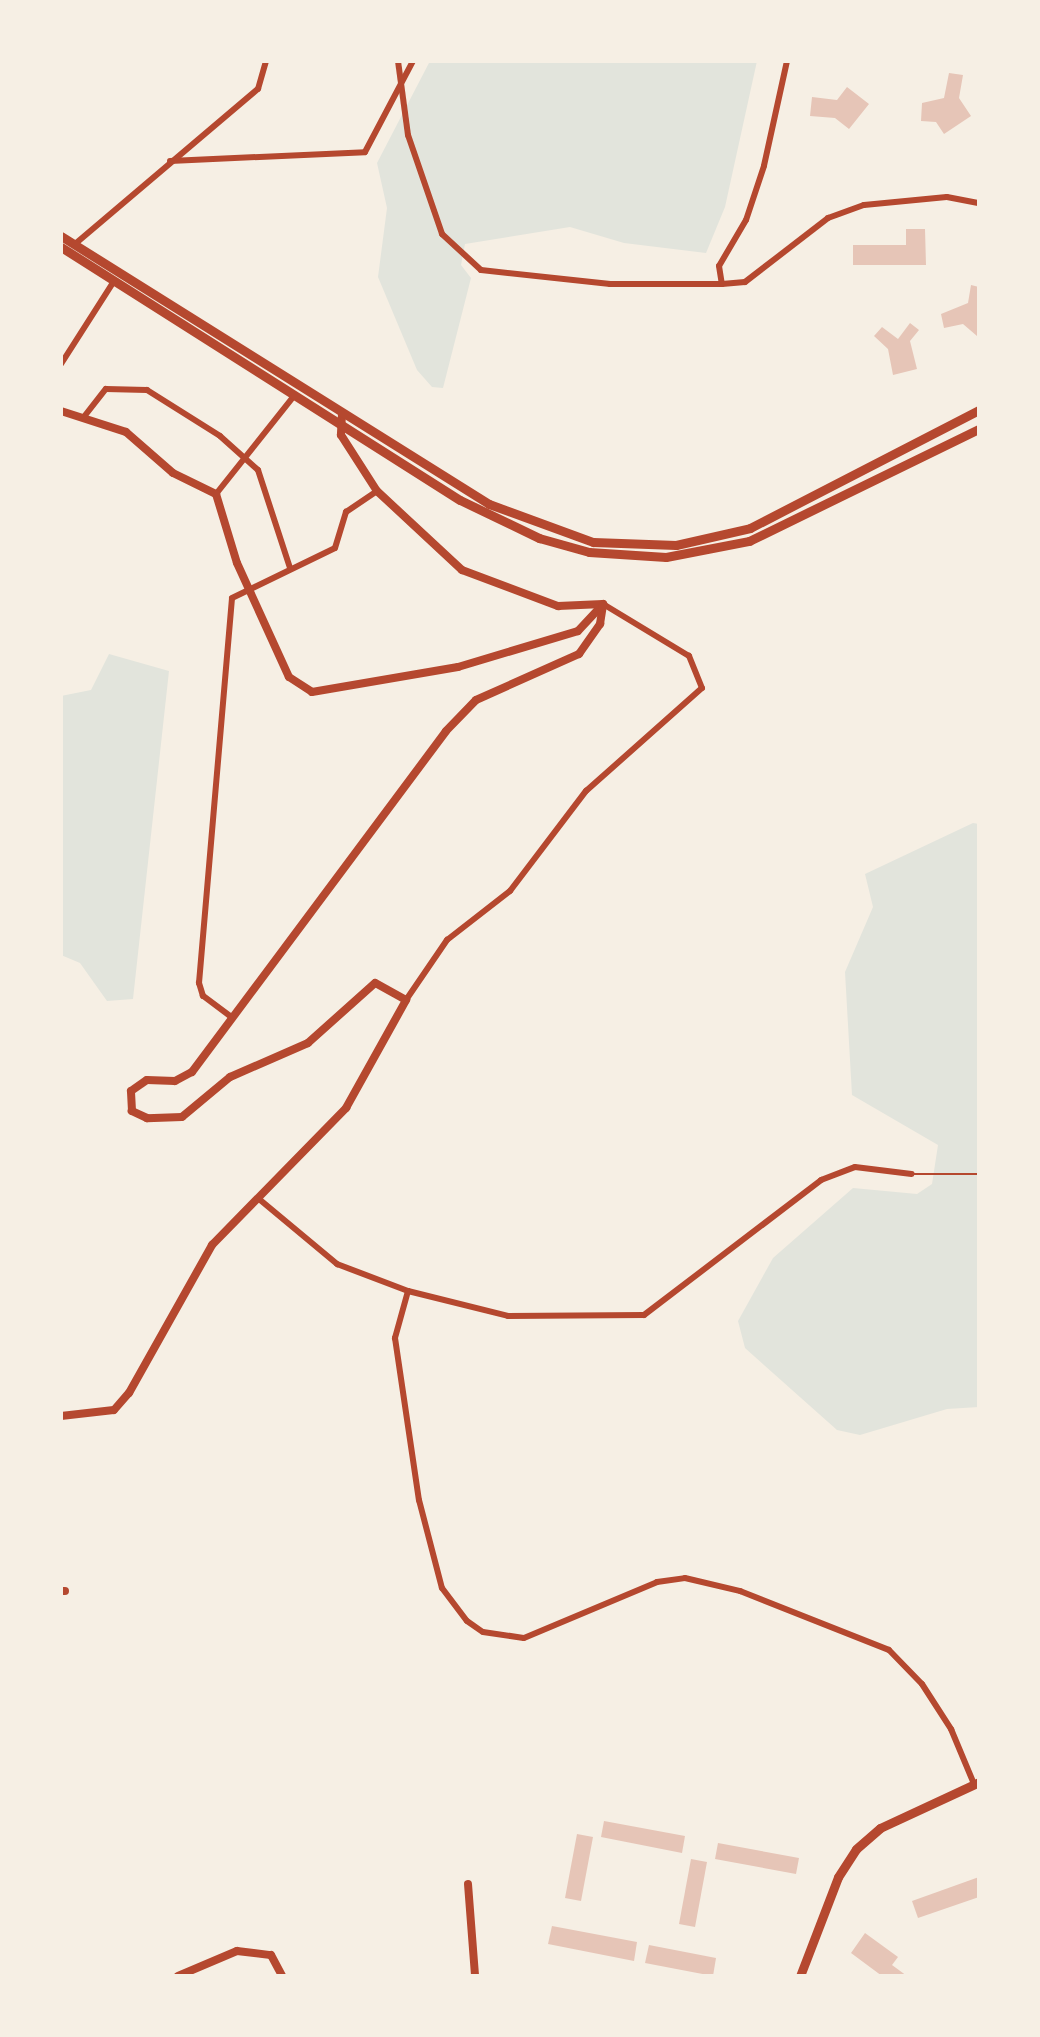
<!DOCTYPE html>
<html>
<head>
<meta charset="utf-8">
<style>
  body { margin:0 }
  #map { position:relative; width:1040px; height:2037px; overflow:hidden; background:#f6efe4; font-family:"Source Sans 3",sans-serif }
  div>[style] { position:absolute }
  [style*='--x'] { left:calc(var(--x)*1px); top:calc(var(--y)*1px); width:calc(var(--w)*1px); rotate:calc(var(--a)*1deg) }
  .green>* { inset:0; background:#e2e4dc }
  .building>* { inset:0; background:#e6c5b7 }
  .service>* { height:2.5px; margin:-1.25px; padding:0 1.25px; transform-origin:1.25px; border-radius:1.25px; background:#b5482f }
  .minor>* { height:6px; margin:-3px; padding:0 3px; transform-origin:3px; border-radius:3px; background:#b5482f }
  .tertiary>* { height:8px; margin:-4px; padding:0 4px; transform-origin:4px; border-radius:4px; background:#b5482f }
  .secondary>* { height:9px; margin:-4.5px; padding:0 4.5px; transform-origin:4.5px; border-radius:4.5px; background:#b5482f }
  span { translate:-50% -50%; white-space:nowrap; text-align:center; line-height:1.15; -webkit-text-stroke:5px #f6efe4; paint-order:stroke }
  .frame { position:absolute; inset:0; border:63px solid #f6efe4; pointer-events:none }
</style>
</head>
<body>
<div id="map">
  <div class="green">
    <i style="clip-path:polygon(430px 61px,757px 61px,725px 207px,706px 253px,624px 243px,570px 227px,465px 244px,461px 265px,471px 278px,443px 388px,432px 387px,417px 370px,378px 277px,387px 208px,377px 163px)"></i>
    <i style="clip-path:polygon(109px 654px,169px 671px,133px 999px,107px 1001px,80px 963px,61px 955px,61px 696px,91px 690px)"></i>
    <i style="clip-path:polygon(973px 823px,979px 824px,979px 1407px,947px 1409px,860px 1435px,837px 1430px,745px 1348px,738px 1321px,773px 1258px,853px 1188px,917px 1194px,932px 1184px,938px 1145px,852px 1095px,845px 972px,873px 907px,865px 874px)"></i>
  </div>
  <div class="building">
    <i style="clip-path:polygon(949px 73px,963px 75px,959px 98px,971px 116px,944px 134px,936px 122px,921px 121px,922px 103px,944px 98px)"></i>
    <i style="clip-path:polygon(847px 87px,869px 104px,849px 129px,835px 118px,810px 116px,812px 97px,837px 100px)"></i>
    <i style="clip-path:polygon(906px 229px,925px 229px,926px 265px,853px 265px,853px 245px,906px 245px)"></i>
    <i style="clip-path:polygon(971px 285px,979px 287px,977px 336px,963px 324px,944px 328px,941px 314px,968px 303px)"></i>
    <i style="clip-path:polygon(910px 323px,919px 330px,910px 341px,917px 369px,893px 375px,888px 349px,874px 336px,882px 327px,898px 339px)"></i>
    <i style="clip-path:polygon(604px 1821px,685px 1836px,682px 1853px,601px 1837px)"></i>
    <i style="clip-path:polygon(577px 1834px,593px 1837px,581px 1901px,565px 1898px)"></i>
    <i style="clip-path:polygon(718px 1843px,799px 1858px,796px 1874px,715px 1859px)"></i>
    <i style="clip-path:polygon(691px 1859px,707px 1862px,695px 1927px,679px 1924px)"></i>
    <i style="clip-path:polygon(979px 1877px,979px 1897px,918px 1918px,912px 1901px)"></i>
    <i style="clip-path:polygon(552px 1926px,637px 1942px,634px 1961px,548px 1944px)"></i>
    <i style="clip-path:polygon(865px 1933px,898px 1957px,892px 1965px,907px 1976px,882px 1976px,851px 1953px)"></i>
    <i style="clip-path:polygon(649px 1945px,716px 1958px,713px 1976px,645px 1963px)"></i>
  </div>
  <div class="service">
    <i style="--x:912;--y:1174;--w:67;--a:0"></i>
  </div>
  <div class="minor">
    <i style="--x:398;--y:61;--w:75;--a:82.3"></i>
    <i style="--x:408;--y:135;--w:105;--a:71"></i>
    <i style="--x:442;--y:234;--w:53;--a:42.7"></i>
    <i style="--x:481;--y:270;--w:130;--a:6.2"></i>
    <i style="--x:610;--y:284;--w:112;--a:0"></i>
    <i style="--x:787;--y:61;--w:107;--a:102.4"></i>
    <i style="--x:764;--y:166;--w:57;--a:108.4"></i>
    <i style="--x:746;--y:220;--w:53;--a:120.4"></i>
    <i style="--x:719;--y:266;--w:18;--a:81"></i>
    <i style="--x:722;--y:284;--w:23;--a:-5"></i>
    <i style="--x:745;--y:282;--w:105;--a:-37.6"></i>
    <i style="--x:828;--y:218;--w:38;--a:-20"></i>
    <i style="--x:864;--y:205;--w:83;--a:-5.5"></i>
    <i style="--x:947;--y:197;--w:33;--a:11"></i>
    <i style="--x:170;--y:161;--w:195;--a:-2.6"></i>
    <i style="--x:365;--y:152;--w:103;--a:-62.2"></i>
    <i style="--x:75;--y:244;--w:240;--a:-40.3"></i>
    <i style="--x:258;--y:89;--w:29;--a:-74"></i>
    <i style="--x:61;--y:364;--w:98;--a:-57.4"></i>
    <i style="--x:83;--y:418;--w:37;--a:-52"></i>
    <i style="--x:106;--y:389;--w:41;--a:1.4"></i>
    <i style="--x:147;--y:390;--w:86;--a:32.2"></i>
    <i style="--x:220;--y:436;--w:51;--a:41.8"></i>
    <i style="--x:258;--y:470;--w:103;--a:71.9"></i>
    <i style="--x:216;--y:494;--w:125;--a:-51.5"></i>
    <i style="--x:406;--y:1000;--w:73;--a:-55.7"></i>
    <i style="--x:447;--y:940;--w:80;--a:-37.9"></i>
    <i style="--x:510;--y:891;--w:126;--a:-52.8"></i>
    <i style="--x:586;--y:791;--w:155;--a:-41.6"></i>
    <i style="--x:702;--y:688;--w:35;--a:-112"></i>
    <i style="--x:689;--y:656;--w:100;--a:-148.8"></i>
    <i style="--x:230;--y:1016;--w:34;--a:-143"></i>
    <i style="--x:203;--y:996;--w:14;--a:-107"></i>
    <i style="--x:199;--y:983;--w:386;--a:-85.1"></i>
    <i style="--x:232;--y:598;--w:114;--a:-25.9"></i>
    <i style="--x:335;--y:548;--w:38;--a:-73"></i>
    <i style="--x:346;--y:512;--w:37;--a:-34"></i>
    <i style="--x:259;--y:1199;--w:102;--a:39.8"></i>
    <i style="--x:337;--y:1264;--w:76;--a:20.8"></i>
    <i style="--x:408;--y:1291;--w:103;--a:14"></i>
    <i style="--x:508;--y:1316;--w:136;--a:-0.4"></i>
    <i style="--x:644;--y:1315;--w:223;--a:-37.3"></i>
    <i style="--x:821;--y:1180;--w:36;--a:-21"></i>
    <i style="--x:855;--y:1167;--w:57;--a:7"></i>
    <i style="--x:408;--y:1291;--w:49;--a:105.5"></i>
    <i style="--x:395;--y:1338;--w:164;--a:81.6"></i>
    <i style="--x:419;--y:1500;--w:91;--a:75.4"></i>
    <i style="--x:442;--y:1588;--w:41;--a:52.9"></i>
    <i style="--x:467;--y:1621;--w:19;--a:35"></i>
    <i style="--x:483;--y:1632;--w:41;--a:8.3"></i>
    <i style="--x:524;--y:1638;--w:144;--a:-22.8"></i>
    <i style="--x:657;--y:1582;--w:28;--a:-8"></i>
    <i style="--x:685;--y:1578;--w:57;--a:13.3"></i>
    <i style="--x:740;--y:1591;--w:160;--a:21.6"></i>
    <i style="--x:889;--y:1650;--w:47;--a:45.9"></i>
    <i style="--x:922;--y:1684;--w:54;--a:57.2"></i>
    <i style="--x:951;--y:1729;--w:60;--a:67.3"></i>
  </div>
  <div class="tertiary">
    <i style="--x:61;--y:411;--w:68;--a:17.9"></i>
    <i style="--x:126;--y:432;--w:62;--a:41.1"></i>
    <i style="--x:173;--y:473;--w:48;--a:26"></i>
    <i style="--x:216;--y:494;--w:72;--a:73.1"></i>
    <i style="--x:237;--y:563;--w:125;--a:65.5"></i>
    <i style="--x:289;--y:677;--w:27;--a:33"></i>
    <i style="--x:312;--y:692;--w:148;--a:-9.7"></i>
    <i style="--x:458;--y:667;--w:125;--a:-16.7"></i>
    <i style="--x:578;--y:631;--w:37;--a:-47"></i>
    <i style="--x:342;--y:414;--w:21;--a:93"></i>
    <i style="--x:341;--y:435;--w:67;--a:57.3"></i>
    <i style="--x:377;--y:491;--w:116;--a:42.9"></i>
    <i style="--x:462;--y:570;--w:103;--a:20.6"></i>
    <i style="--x:558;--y:606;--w:45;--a:-2.5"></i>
    <i style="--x:61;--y:1416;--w:53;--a:-6.5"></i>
    <i style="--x:114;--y:1410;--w:23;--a:-49"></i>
    <i style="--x:129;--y:1393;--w:170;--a:-60.7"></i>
    <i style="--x:212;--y:1245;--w:192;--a:-45.6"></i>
    <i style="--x:346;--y:1108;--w:124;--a:-60.9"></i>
    <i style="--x:406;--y:1000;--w:35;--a:-151"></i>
    <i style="--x:375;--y:983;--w:90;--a:138.2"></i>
    <i style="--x:308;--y:1043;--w:85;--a:156.4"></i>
    <i style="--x:230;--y:1077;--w:62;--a:140.2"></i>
    <i style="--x:182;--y:1117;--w:35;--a:178"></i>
    <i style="--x:147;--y:1118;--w:17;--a:-155"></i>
    <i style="--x:132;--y:1111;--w:20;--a:-93"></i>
    <i style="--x:131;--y:1091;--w:19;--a:-35"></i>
    <i style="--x:147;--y:1080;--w:28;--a:2"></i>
    <i style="--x:175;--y:1081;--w:19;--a:-28"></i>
    <i style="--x:192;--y:1072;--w:425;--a:-53.3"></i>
    <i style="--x:446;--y:731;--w:43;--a:-45.9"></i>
    <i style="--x:476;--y:700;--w:113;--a:-24.1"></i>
    <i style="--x:579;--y:654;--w:37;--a:-55"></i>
    <i style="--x:600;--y:624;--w:20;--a:-81"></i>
    <i style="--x:61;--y:1591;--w:4;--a:0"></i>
    <i style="--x:468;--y:1884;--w:92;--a:85.6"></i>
    <i style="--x:178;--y:1976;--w:64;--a:-23"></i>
    <i style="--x:237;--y:1951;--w:34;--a:7"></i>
    <i style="--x:271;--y:1955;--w:24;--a:62"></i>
  </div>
  <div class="secondary">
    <i style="--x:61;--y:236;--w:505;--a:32.05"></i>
    <i style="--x:489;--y:504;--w:111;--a:20.1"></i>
    <i style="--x:593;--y:542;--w:83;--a:2.1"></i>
    <i style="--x:676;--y:545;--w:76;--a:-12.9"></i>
    <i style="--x:750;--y:528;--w:258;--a:-27.3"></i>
    <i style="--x:61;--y:247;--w:472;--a:32.4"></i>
    <i style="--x:460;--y:500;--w:88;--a:25.7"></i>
    <i style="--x:539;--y:538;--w:52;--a:15.6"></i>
    <i style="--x:589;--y:552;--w:77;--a:3.7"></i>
    <i style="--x:666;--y:557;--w:85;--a:-10.9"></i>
    <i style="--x:749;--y:541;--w:256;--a:-26"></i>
    <i style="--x:800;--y:1976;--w:106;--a:-69"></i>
    <i style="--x:838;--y:1877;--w:33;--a:-57"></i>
    <i style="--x:856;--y:1849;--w:32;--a:-41"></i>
    <i style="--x:880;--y:1828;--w:109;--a:-24.9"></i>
  </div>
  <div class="frame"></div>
</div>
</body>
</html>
